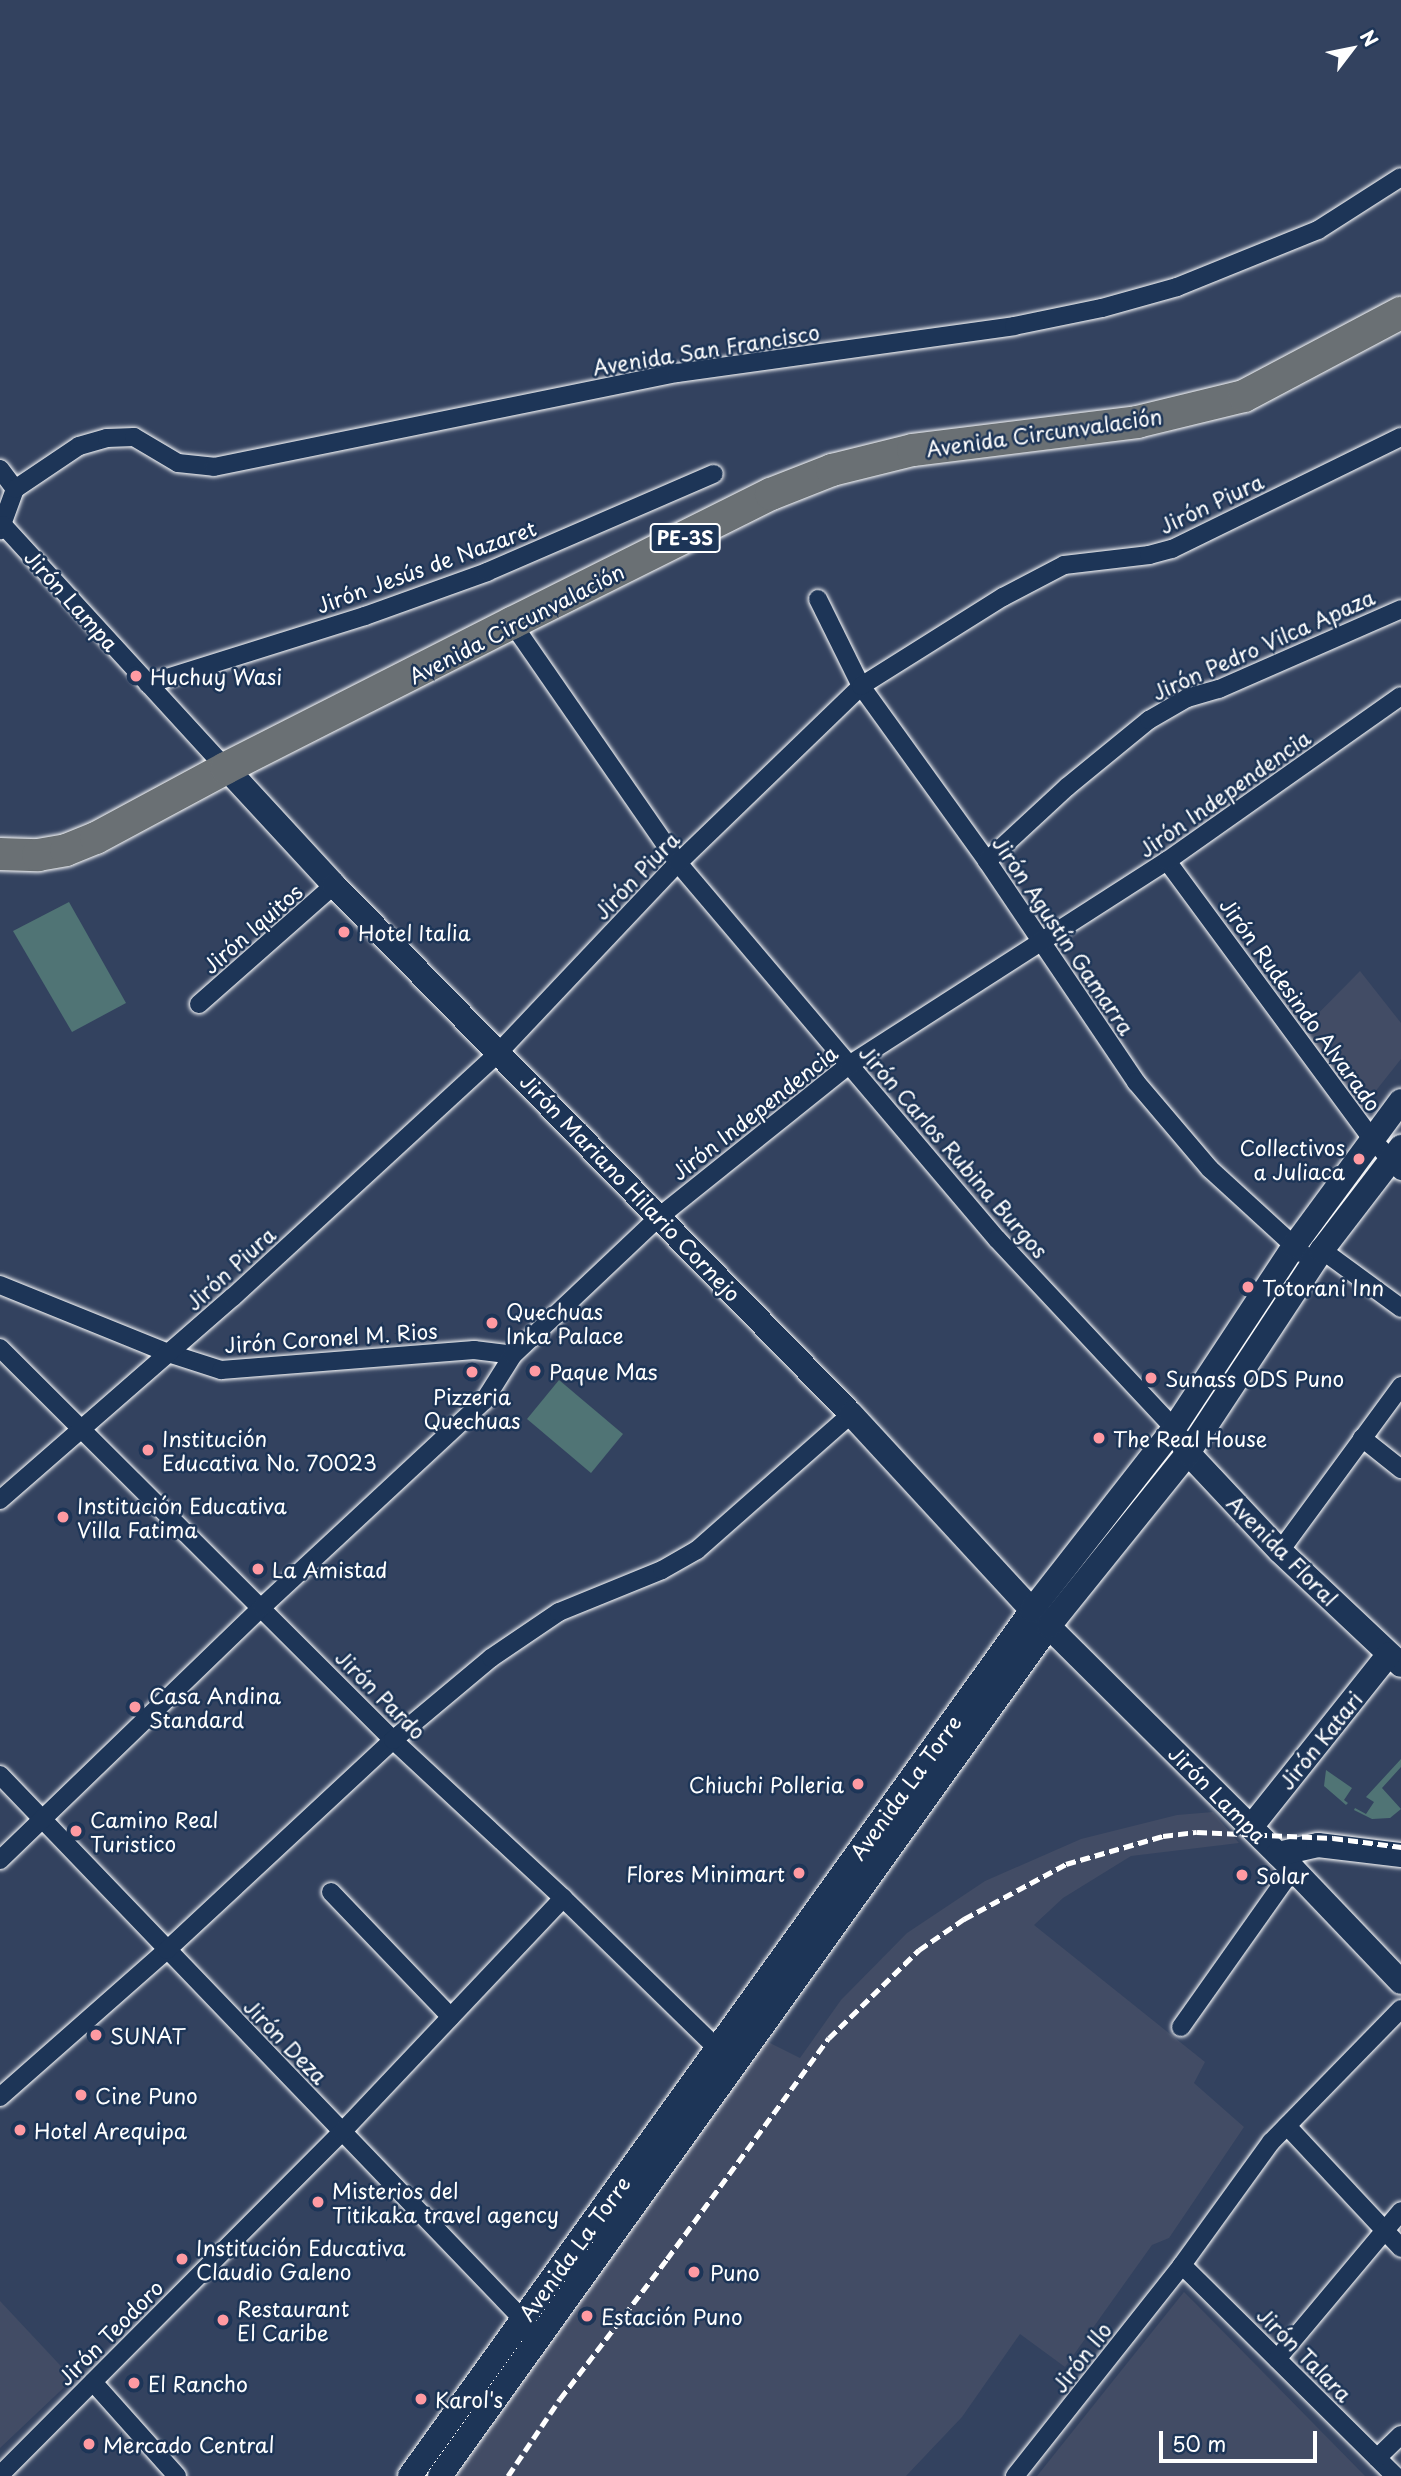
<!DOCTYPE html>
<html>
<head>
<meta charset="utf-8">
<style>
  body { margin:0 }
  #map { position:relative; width:1401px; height:2476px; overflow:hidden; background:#33425f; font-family:"Playpen Sans",sans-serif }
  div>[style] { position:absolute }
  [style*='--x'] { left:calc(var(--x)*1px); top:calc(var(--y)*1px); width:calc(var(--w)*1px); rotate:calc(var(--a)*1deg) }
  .built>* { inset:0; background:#424c65 }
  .green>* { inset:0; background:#507475 }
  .roads { filter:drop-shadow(0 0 2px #fff) drop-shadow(0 0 2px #fff) }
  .street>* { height:18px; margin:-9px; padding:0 9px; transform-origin:9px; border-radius:9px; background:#1d3557 }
  .secondary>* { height:24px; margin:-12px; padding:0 12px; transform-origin:12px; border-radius:12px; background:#1d3557 }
  .highway>* { height:32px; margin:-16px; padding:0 16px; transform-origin:16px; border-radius:16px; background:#6a7074 }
  .rail>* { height:5px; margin-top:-2.5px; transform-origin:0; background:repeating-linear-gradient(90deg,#fff 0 10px,transparent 0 15px) }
  .dots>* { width:19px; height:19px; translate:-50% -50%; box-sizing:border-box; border:4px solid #1d3557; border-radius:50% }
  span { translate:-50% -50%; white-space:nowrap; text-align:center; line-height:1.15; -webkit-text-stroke:5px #1d3557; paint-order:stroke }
  .shield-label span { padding:2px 5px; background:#1d3557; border:2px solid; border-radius:5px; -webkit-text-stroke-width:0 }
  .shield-label { font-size:19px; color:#fff; font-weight:700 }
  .street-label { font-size:21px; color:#fff }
  .poi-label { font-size:21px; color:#fff }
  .left { translate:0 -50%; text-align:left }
  .right { translate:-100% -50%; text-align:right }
  .north { position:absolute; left:1317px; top:14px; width:70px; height:70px; -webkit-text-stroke:5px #1d3557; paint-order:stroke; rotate:58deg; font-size:19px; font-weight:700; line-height:28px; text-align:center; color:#fff }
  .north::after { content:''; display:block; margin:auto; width:24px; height:32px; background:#fff; clip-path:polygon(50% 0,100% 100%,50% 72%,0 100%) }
  .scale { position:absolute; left:1159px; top:2431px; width:158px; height:32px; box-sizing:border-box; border:4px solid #fff; border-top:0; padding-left:9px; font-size:21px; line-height:24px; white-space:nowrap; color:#fff; -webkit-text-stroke:5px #1d3557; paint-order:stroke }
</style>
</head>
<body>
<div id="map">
  <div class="built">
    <i style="clip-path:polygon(1360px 971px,1401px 1023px,1401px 1059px,1359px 1112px,1300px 1032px)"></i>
    <i style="clip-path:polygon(1213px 1812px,1239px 1843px,1131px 1856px,1063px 1898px,1034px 1925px,1205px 2062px,1194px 2083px,1244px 2127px,1169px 2238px,1152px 2245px,1065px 2367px,1020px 2334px,962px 2417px,906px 2476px,445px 2476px,762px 2039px,800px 2058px,841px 2000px,907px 1933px,985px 1881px,1081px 1839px,1177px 1815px)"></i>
    <i style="clip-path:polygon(1184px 2292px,1197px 2305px,1365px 2476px,1037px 2476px)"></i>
    <i style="clip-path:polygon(0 2301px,73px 2379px,0 2448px)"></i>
  </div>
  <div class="green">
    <i style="clip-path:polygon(69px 902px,126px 1003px,72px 1032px,13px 931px)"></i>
    <i style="clip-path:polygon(559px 1380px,623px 1434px,591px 1473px,527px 1419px)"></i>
    <i style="clip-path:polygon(1401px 1759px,1401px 1767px,1382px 1788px,1401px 1809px,1390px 1818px,1372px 1819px,1354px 1810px,1355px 1808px,1366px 1814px,1374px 1802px,1366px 1797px)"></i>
    <i style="clip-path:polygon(1326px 1770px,1352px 1788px,1344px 1800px,1348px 1803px,1346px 1805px,1324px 1786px)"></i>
  </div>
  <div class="roads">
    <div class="street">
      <i style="--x:0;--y:469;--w:25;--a:53"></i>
      <i style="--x:15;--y:489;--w:44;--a:110.1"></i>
      <i style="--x:15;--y:489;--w:77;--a:-33.9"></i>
      <i style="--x:79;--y:446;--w:29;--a:-16"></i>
      <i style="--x:107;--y:438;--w:27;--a:-2"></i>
      <i style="--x:134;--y:437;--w:51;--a:30.6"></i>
      <i style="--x:178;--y:463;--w:36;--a:6"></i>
      <i style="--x:214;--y:467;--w:472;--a:-11.5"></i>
      <i style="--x:677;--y:373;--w:340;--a:-7.9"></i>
      <i style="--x:1014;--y:326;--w:90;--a:-11.6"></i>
      <i style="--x:1102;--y:308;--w:78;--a:-15.6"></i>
      <i style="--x:1177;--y:287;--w:152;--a:-22"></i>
      <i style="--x:1318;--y:230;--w:98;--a:-32.6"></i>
      <i style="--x:3;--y:525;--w:330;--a:47.5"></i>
      <i style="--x:818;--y:599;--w:97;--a:63.7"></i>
      <i style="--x:861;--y:686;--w:216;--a:54.2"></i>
      <i style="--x:987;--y:861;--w:267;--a:56"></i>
      <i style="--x:1136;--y:1082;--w:114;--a:49.6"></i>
      <i style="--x:1210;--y:1169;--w:126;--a:42.4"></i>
      <i style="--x:512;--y:623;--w:292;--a:55.3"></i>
      <i style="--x:678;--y:863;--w:493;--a:49.7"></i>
      <i style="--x:997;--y:1239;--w:259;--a:46.9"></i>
      <i style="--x:148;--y:684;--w:227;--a:-17.4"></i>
      <i style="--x:365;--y:616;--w:130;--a:-19.8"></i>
      <i style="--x:487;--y:572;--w:247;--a:-23.4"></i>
      <i style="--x:987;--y:861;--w:109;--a:-42.8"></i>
      <i style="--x:1067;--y:787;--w:106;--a:-39.3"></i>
      <i style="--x:1149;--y:720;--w:44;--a:-30.1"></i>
      <i style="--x:1187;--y:698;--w:33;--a:-16"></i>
      <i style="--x:1219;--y:689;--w:199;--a:-23.7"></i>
      <i style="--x:1167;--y:861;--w:344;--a:53.6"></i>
      <i style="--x:1371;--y:1138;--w:45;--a:47.7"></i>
      <i style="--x:199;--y:1004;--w:180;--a:-41.4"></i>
      <i style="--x:1322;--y:1250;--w:98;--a:36.3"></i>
      <i style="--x:0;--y:1285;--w:181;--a:22"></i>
      <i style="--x:168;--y:1353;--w:56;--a:17.8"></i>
      <i style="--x:221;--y:1370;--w:254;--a:-4.5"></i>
      <i style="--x:474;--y:1350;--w:39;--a:7"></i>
      <i style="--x:0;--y:1348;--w:555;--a:44.93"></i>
      <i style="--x:393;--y:1740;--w:232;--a:42.9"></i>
      <i style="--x:563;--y:1898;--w:228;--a:44.3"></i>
      <i style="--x:1362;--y:1438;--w:50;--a:38.5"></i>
      <i style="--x:0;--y:1500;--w:309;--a:-41.1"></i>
      <i style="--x:233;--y:1297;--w:362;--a:-42.6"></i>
      <i style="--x:499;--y:1052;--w:260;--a:-46.6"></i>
      <i style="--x:678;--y:863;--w:255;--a:-44"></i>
      <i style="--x:861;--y:686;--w:168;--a:-32.1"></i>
      <i style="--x:1003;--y:597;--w:69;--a:-27.7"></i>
      <i style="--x:1064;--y:565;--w:86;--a:-6.7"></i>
      <i style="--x:1149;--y:555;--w:24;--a:-15"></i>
      <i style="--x:1172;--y:549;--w:255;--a:-26.1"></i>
      <i style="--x:1280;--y:1551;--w:205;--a:-53.7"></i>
      <i style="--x:0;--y:1775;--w:767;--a:46.16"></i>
      <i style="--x:0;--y:1860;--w:364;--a:-44"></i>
      <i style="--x:262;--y:1607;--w:303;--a:-42.9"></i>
      <i style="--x:484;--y:1401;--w:54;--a:-57.8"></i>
      <i style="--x:513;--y:1355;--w:201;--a:-43.4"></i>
      <i style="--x:659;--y:1217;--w:243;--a:-38.7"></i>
      <i style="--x:849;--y:1065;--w:378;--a:-32.7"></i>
      <i style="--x:1167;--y:861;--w:286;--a:-35.2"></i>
      <i style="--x:331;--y:1892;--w:173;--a:46.2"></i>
      <i style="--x:1181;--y:2027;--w:194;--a:-54.7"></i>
      <i style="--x:0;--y:2097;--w:222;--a:-41.4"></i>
      <i style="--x:167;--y:1950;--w:309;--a:-42.9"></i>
      <i style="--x:393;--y:1740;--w:128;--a:-39.9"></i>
      <i style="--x:491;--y:1658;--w:82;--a:-34.1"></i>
      <i style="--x:559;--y:1612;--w:111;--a:-22.2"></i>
      <i style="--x:662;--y:1570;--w:40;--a:-29.7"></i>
      <i style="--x:697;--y:1550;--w:205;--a:-41.4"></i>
      <i style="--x:1287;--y:2126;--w:167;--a:46.9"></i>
      <i style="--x:1182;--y:2265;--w:300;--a:44.7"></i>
      <i style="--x:1277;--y:2359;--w:193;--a:-50"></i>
      <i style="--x:93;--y:2382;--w:126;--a:48.2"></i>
      <i style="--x:1377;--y:2458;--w:33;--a:-44"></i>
      <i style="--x:0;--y:2475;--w:484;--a:-45.1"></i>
      <i style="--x:342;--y:2132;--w:322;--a:-46.6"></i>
      <i style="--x:1015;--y:2476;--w:269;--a:-51.6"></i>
      <i style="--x:1182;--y:2265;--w:152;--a:-54.1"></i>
      <i style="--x:1271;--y:2142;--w:186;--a:-45.7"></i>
    </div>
    <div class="secondary">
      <i style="--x:226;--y:768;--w:159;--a:47.3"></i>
      <i style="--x:334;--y:885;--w:740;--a:45.66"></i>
      <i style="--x:851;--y:1414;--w:267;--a:47.3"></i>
      <i style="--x:1032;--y:1610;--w:368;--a:44.8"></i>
      <i style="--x:1293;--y:1869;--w:156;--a:46.3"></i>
      <i style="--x:1181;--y:1441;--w:14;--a:60"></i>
      <i style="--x:1188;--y:1453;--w:134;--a:46.8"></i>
      <i style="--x:1280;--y:1551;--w:166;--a:43.3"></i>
      <i style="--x:1251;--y:1827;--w:221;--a:-51.4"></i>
      <i style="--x:1278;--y:1854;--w:41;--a:-12.7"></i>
      <i style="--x:1318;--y:1845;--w:84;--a:6.9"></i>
      <i style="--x:410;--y:2476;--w:1066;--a:-54.31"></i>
      <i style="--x:1032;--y:1610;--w:231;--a:-52"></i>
      <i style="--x:1174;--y:1428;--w:218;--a:-56.6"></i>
      <i style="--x:1294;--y:1246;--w:180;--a:-53.6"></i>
      <i style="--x:440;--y:2476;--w:1046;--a:-54.38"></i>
      <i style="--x:1049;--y:1626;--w:222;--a:-51.2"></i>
      <i style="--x:1188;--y:1453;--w:243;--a:-56.6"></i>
      <i style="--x:1322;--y:1250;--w:130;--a:-52.5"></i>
    </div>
    <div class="highway">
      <i style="--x:0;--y:854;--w:38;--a:2"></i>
      <i style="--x:38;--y:855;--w:28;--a:-10"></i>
      <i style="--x:66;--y:850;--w:32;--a:-22"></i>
      <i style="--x:96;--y:838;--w:148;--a:-28.3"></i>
      <i style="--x:226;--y:768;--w:321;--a:-26.9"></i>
      <i style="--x:512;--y:623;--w:289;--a:-26.5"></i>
      <i style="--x:771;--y:494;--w:66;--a:-21.5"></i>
      <i style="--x:832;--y:470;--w:83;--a:-13.9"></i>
      <i style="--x:913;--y:450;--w:226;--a:-7.1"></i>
      <i style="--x:1137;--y:422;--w:110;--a:-13.7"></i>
      <i style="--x:1244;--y:396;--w:178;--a:-27.9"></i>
    </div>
  </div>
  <div class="rail">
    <i style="--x:508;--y:2476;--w:93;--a:-56"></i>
    <i style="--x:560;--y:2399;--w:176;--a:-52.6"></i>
    <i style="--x:667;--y:2259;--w:274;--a:-53.8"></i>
    <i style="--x:829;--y:2038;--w:126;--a:-44.4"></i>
    <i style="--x:919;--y:1950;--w:55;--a:-34.6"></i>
    <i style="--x:964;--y:1919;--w:116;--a:-28.3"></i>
    <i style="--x:1066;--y:1864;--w:101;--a:-16.1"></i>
    <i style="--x:1163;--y:1836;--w:34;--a:-7"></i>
    <i style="--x:1197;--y:1832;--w:136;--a:2.5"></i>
    <i style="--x:1333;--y:1838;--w:69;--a:7.5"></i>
  </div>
  <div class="dots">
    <i style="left:136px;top:676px;background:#ff9aa2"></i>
    <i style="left:344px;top:932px;background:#ff9aa2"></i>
    <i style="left:1359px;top:1159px;background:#ff9aa2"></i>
    <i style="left:1248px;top:1287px;background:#ff9aa2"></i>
    <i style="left:492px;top:1323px;background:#ff9aa2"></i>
    <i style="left:535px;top:1371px;background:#ff9aa2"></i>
    <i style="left:472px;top:1372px;background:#ff9aa2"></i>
    <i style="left:1151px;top:1378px;background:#ff9aa2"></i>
    <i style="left:1099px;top:1438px;background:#ff9aa2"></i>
    <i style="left:148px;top:1450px;background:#ff9aa2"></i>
    <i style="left:63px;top:1517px;background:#ff9aa2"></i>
    <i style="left:258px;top:1569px;background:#ff9aa2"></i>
    <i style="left:135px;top:1707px;background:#ff9aa2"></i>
    <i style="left:858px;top:1784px;background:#ff9aa2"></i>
    <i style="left:76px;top:1831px;background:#ff9aa2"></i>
    <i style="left:799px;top:1873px;background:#ff9aa2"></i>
    <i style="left:1242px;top:1875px;background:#ff9aa2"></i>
    <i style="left:96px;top:2035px;background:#ff9aa2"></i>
    <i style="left:81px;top:2095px;background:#ff9aa2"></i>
    <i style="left:20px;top:2130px;background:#ff9aa2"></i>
    <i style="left:318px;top:2202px;background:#ff9aa2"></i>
    <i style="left:182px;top:2259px;background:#ff9aa2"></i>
    <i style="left:694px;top:2272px;background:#ff9aa2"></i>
    <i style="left:587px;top:2316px;background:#ff9aa2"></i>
    <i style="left:223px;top:2320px;background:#ff9aa2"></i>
    <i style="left:134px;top:2383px;background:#ff9aa2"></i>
    <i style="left:421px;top:2399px;background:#ff9aa2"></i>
    <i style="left:89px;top:2444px;background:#ff9aa2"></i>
  </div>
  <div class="shield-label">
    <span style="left:685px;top:538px">PE-3S</span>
  </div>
  <div class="street-label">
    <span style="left:706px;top:349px;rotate:-9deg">Avenida San Francisco</span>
    <span style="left:1044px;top:432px;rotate:-8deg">Avenida Circunvalación</span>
    <span style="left:1211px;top:503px;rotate:-25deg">Jirón Piura</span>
    <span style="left:426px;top:566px;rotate:-20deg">Jirón Jesús de Nazaret</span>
    <span style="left:72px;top:600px;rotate:48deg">Jirón Lampa</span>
    <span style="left:516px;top:623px;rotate:-27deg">Avenida Circunvalación</span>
    <span style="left:1263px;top:644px;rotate:-24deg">Jirón Pedro Vilca Apaza</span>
    <span style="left:1224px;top:793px;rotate:-35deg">Jirón Independencia</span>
    <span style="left:636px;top:875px;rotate:-46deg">Jirón Piura</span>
    <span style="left:252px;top:928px;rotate:-41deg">Jirón Iquitos</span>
    <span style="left:1064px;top:935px;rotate:56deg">Jirón Agustín Gamarra</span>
    <span style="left:1301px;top:1004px;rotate:54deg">Jirón Rudesindo Alvarado</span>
    <span style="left:754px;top:1112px;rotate:-38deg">Jirón Independencia</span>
    <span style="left:954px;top:1151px;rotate:49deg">Jirón Carlos Rubina Burgos</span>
    <span style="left:631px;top:1187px;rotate:46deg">Jirón Mariano Hilario Cornejo</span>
    <span style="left:230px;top:1268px;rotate:-42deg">Jirón Piura</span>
    <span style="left:331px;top:1337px;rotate:-4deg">Jirón Coronel M. Rios</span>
    <span style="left:1283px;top:1550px;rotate:45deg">Avenida Floral</span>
    <span style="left:381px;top:1694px;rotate:45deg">Jirón Pardo</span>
    <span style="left:1320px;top:1740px;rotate:-51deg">Jirón Katari</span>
    <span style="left:905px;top:1787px;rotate:-54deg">Avenida La Torre</span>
    <span style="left:1218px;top:1794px;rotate:45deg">Jirón Lampa</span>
    <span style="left:286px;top:2041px;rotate:46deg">Jirón Deza</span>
    <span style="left:574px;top:2248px;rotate:-54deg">Avenida La Torre</span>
    <span style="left:110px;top:2332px;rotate:-45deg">Jirón Teodoro</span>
    <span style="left:1305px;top:2354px;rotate:45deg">Jirón Talara</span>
    <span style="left:1081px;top:2357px;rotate:-52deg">Jirón Ilo</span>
  </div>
  <div class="poi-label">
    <span class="left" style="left:150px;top:676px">Huchuy Wasi</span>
    <span class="left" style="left:358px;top:932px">Hotel Italia</span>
    <span class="right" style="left:1345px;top:1159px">Collectivos<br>a Juliaca</span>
    <span class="left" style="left:1262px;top:1287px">Totorani Inn</span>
    <span class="left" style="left:506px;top:1323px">Quechuas<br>Inka Palace</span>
    <span class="left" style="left:549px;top:1371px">Paque Mas</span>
    <span class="left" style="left:1165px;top:1378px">Sunass ODS Puno</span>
    <span style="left:472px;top:1408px">Pizzeria<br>Quechuas</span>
    <span class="left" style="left:162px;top:1450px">Institución<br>Educativa No. 70023</span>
    <span class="left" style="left:1113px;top:1438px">The Real House</span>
    <span class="left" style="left:77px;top:1517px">Institución Educativa<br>Villa Fatima</span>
    <span class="left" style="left:272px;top:1569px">La Amistad</span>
    <span class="left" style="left:149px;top:1707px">Casa Andina<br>Standard</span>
    <span class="right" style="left:844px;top:1784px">Chiuchi Polleria</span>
    <span class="left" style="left:90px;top:1831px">Camino Real<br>Turistico</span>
    <span class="right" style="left:785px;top:1873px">Flores Minimart</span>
    <span class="left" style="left:1256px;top:1875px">Solar</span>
    <span class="left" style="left:110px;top:2035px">SUNAT</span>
    <span class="left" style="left:95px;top:2095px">Cine Puno</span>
    <span class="left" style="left:34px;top:2130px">Hotel Arequipa</span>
    <span class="left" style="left:332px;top:2202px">Misterios del<br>Titikaka travel agency</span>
    <span class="left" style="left:196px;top:2259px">Institución Educativa<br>Claudio Galeno</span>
    <span class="left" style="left:710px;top:2272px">Puno</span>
    <span class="left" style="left:237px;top:2320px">Restaurant<br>El Caribe</span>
    <span class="left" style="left:601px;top:2316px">Estación Puno</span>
    <span class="left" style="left:148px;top:2383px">El Rancho</span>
    <span class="left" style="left:435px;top:2399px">Karol's</span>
    <span class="left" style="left:103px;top:2444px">Mercado Central</span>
  </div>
  <div class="north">N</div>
  <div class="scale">50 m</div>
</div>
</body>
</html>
